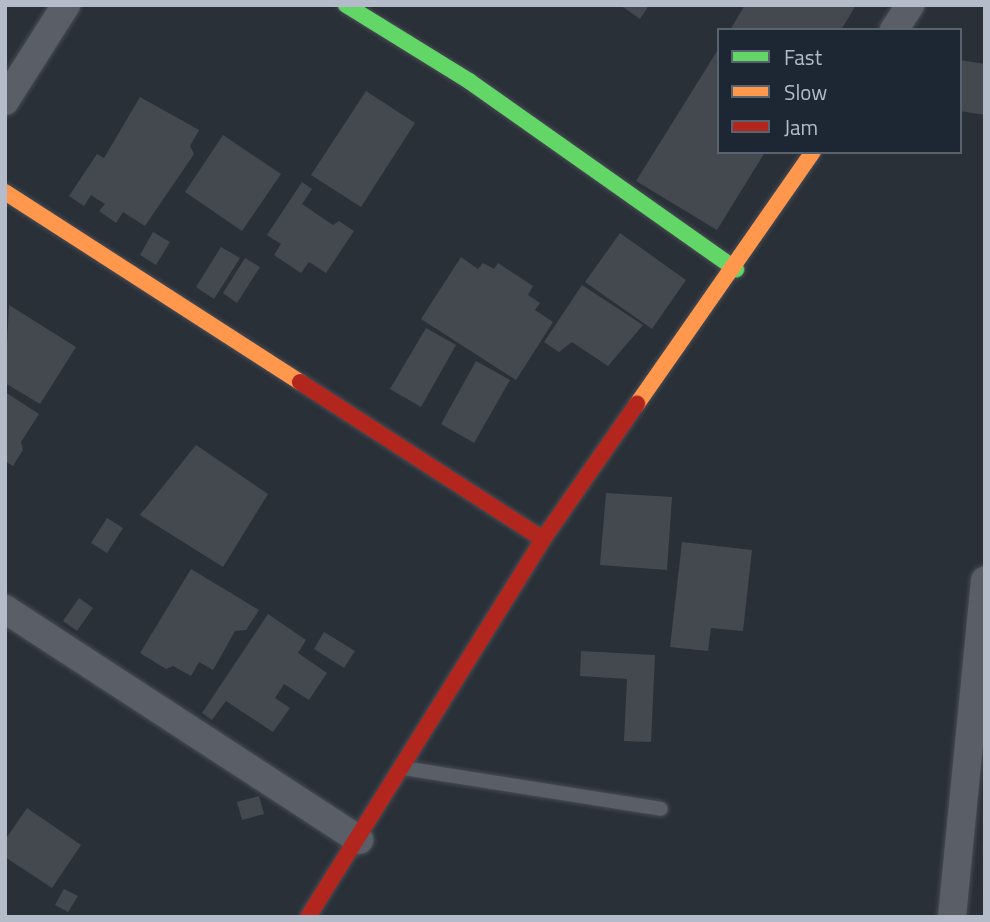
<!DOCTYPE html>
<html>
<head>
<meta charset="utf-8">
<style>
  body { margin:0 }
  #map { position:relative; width:990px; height:922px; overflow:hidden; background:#2a3038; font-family:"Titillium Web",sans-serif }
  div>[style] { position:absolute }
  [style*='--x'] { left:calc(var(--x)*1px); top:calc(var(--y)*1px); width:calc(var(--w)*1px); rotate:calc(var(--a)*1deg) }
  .building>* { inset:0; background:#444950 }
  .roads { filter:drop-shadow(0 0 2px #484c53) drop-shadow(0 0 2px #484c53) }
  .lane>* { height:14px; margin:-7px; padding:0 7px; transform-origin:7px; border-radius:7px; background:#5a5e66 }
  .street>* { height:28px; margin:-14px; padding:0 14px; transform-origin:14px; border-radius:14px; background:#5a5e66 }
  .fast>* { height:16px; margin:-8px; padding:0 8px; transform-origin:8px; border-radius:8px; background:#63d668 }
  .slow>* { height:16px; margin:-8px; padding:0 8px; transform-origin:8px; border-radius:8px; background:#ff974d }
  .jam>* { height:16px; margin:-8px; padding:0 8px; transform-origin:8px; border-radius:8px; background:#b3261e }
  span { translate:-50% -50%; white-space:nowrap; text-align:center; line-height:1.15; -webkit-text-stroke:5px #1d2633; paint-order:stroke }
  .frame { position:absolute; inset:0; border:7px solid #b4bcc9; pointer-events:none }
  .legend { position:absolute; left:717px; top:28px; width:245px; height:126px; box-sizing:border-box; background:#1d2633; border:2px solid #59626f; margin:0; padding:9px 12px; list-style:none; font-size:21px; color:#b4bcc9 }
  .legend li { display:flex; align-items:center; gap:14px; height:35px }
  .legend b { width:35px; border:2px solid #59626f }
</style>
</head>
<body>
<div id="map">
  <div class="building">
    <i style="clip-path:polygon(620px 5px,649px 5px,640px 19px)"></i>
    <i style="clip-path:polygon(745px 5px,856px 5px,841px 30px,730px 30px)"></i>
    <i style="clip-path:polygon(719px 48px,719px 152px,765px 152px,717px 230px,636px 181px)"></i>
    <i style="clip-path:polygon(960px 60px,985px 64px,985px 115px,960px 111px)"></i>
    <i style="clip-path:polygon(366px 91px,415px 123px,361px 207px,311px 175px)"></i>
    <i style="clip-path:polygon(140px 97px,199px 130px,190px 146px,194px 154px,145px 226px,123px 212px,116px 223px,99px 211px,105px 204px,91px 195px,84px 206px,69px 196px,97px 154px,104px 158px)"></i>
    <i style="clip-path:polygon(223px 135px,281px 174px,242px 231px,185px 192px)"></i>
    <i style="clip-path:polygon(302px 182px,312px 189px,302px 204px,333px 225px,339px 221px,354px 231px,326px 273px,309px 262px,301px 273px,274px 255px,281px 244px,267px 235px)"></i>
    <i style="clip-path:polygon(153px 232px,170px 242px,156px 265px,140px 255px)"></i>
    <i style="clip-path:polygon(620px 233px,686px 280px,652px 329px,585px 282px)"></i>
    <i style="clip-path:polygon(221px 247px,240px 258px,214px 299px,196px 287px)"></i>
    <i style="clip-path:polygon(461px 257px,478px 269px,483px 263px,494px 269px,498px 263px,533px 286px,528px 295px,540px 303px,535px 310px,553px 322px,516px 380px,421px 319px)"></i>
    <i style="clip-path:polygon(245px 258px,260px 267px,237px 303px,223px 293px)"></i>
    <i style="clip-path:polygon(582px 285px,643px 325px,608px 366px,572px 342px,559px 352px,544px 342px)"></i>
    <i style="clip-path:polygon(9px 305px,76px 347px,40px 404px,5px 383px)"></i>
    <i style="clip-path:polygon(426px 328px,456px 345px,421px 407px,390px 389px)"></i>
    <i style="clip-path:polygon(476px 361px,510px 380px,474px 443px,441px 424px)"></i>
    <i style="clip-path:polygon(5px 392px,39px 414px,21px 442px,23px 450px,13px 466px,5px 461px)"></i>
    <i style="clip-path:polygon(196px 445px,268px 494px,223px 567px,140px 515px)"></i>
    <i style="clip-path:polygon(606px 493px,672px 497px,667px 570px,600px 565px)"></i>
    <i style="clip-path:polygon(107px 518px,123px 528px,107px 553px,91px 543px)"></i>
    <i style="clip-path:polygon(682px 542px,752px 550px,743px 631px,711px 628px,708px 651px,670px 647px)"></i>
    <i style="clip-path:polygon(191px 569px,259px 610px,246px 630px,235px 631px,213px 670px,199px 662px,191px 676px,173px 666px,166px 669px,140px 653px)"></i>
    <i style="clip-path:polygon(79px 598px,93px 608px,77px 631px,63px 621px)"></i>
    <i style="clip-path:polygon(268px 614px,306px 640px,298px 653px,327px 673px,309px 700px,284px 684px,275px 698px,290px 708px,273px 732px,226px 701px,212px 720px,202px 713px)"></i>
    <i style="clip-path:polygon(324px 632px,355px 651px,344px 668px,314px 649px)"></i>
    <i style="clip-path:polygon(581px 651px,655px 655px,651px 742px,624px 741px,627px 679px,580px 676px)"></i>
    <i style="clip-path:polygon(259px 796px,264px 814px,242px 820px,237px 802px)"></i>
    <i style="clip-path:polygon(27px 808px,81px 845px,52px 888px,5px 857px,5px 840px)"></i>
    <i style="clip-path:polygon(64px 889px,78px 896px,68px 912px,55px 905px)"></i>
  </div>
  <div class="roads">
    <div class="lane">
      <i style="--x:403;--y:768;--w:261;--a:9"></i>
    </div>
    <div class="street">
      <i style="--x:894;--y:30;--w:30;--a:-57"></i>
      <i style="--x:5;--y:101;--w:114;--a:-57.6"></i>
      <i style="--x:5;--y:609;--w:423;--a:33.1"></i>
      <i style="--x:952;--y:917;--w:338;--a:-84.4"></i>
    </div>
    <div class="fast">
      <i style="--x:346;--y:5;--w:145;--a:31.7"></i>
      <i style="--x:469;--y:81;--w:327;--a:35.2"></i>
    </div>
    <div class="slow">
      <i style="--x:5;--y:192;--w:351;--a:32.8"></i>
      <i style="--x:637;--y:404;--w:307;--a:-55.1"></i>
    </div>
    <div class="jam">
      <i style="--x:300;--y:382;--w:289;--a:32.9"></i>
      <i style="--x:308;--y:917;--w:445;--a:-58.1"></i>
      <i style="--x:543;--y:539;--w:165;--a:-55.2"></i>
    </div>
  </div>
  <div class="frame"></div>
  <ul class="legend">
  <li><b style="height:9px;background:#63d668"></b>Fast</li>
  <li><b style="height:9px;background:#ff974d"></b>Slow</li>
  <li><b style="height:9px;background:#b3261e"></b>Jam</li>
  </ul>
</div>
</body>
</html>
